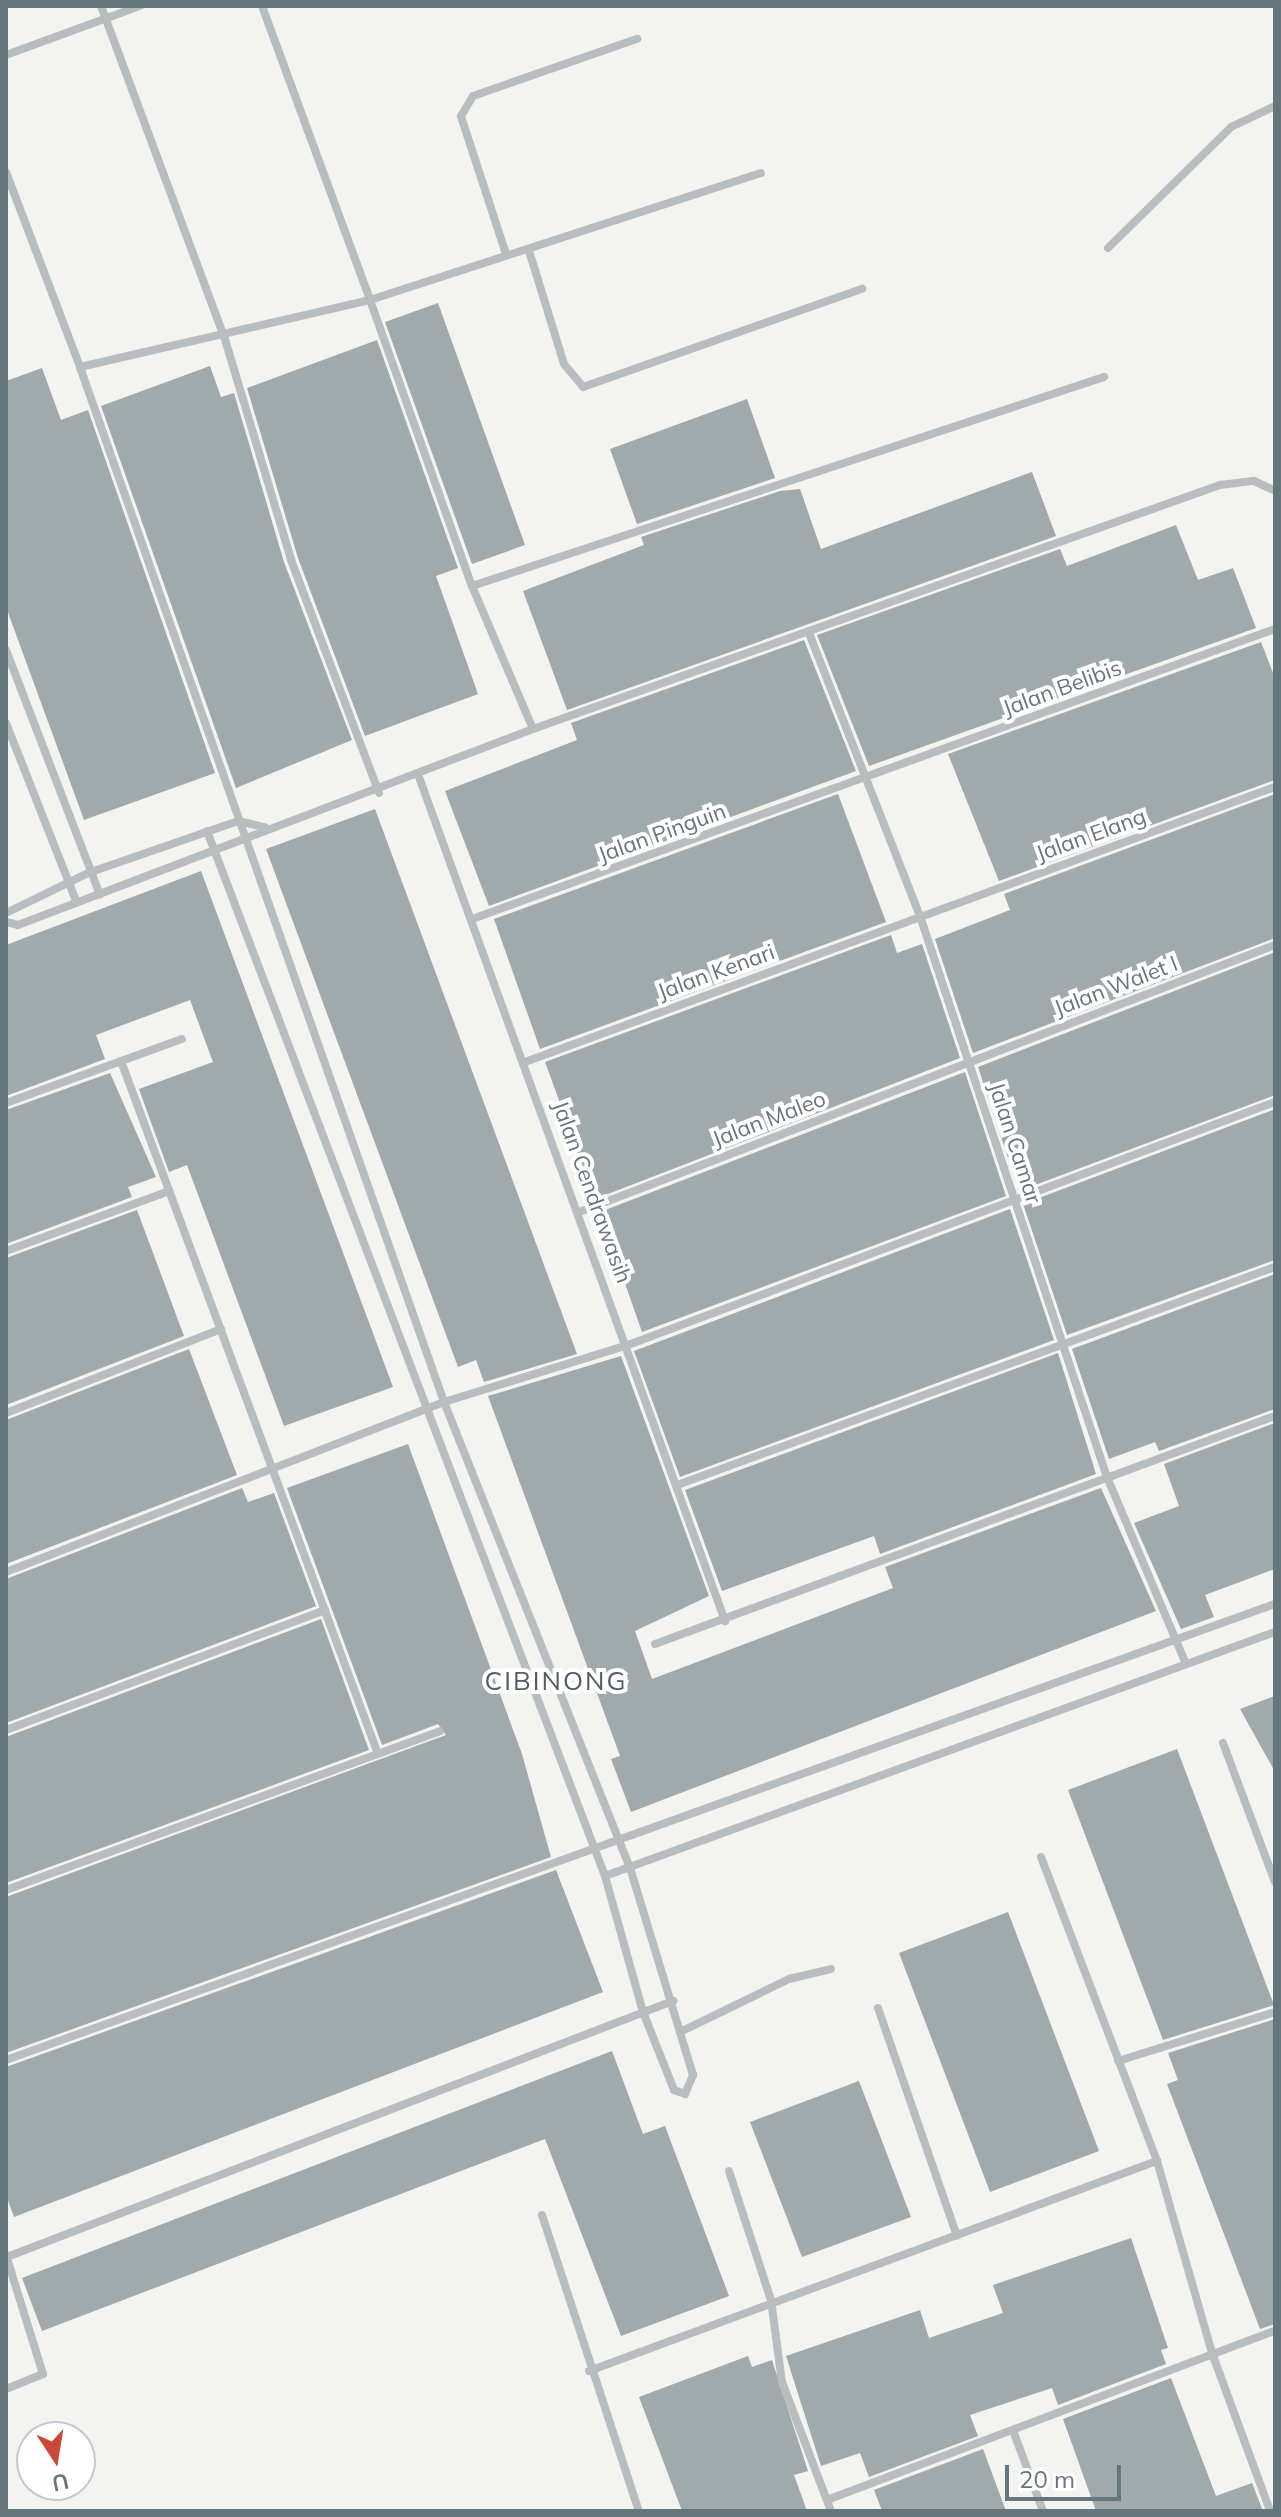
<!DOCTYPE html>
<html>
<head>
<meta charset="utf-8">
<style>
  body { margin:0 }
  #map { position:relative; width:1281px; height:2517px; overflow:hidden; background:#f3f3f0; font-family:Mulish,sans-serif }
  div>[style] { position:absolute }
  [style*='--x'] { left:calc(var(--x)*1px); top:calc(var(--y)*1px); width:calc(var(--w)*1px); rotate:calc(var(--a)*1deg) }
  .building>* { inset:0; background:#a0a9ac }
  .minor>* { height:8px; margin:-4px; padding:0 4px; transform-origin:4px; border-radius:4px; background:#b8bdbf }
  span { translate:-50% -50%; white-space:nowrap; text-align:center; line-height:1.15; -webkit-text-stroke:8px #fff; paint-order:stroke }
  .street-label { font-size:22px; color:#66767d }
  .quarter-label { font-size:26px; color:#535e63; letter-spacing:2px }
  .frame { position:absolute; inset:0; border:8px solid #66767d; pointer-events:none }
  .north { position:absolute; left:16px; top:2421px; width:80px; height:80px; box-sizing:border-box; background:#fff; border:2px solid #c2c8cb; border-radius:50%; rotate:168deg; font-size:22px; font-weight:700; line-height:32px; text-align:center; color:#66767d }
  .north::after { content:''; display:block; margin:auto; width:28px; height:36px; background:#cb4738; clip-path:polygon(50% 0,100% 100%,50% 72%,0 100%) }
  .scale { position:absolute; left:1005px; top:2465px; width:116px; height:36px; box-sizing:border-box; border:4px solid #66767d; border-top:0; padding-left:10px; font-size:24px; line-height:28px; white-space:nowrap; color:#66767d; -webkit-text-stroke:6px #fff; paint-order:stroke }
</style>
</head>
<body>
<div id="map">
  <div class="building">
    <i style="clip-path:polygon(438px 303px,525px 545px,472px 564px,385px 322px)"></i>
    <i style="clip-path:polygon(377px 340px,458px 568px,436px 576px,478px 694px,365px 736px,298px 558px,247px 388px)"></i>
    <i style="clip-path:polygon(210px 366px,221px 397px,234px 393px,284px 562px,352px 740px,236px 788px,101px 406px)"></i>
    <i style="clip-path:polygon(42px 368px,61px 420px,88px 410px,215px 773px,84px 820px,6px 607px,6px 381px)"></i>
    <i style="clip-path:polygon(747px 399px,775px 478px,637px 524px,610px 449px)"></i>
    <i style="clip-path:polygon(1032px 472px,1056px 536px,567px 710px,523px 591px,644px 545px,641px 537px,780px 491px,800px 489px,821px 549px)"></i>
    <i style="clip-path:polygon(1176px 525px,1198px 580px,1233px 568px,1256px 628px,869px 766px,817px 635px,1060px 549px,1067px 566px)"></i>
    <i style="clip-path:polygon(804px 640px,856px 771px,489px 906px,445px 791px,577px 740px,571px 723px)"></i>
    <i style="clip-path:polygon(1261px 642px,1275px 678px,1275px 780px,999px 881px,948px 754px)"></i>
    <i style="clip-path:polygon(838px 794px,886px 922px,540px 1049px,494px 919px)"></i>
    <i style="clip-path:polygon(1275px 794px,1275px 938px,973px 1053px,935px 939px,1010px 910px,1004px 894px)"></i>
    <i style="clip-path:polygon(375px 809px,577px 1354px,484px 1382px,476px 1360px,458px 1367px,266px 849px)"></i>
    <i style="clip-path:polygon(201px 871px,393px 1387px,284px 1426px,187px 1165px,169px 1172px,139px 1089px,213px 1062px,190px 1000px,96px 1035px,105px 1059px,6px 1096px,6px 945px)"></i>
    <i style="clip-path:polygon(891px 935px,897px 953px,922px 944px,960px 1058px,595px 1199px,545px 1062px)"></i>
    <i style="clip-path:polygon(1275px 952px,1275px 1095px,1019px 1191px,978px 1067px)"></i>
    <i style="clip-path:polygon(965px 1072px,1006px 1196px,642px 1332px,600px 1212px)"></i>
    <i style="clip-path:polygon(110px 1073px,156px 1177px,128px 1187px,132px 1197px,6px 1244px,6px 1110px)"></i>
    <i style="clip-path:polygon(1275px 1109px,1275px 1260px,1067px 1335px,1023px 1204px)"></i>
    <i style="clip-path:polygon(1010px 1209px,1054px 1340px,680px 1477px,634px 1351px)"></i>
    <i style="clip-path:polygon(137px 1210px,184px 1336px,6px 1405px,6px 1258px)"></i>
    <i style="clip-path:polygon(1275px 1274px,1275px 1409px,1159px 1451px,1155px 1442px,1109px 1459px,1072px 1349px)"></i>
    <i style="clip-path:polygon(189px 1349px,237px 1475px,6px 1564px,6px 1420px)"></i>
    <i style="clip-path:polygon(1058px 1353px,1096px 1474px,880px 1554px,874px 1536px,722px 1591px,685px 1490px)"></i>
    <i style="clip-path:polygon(621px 1356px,709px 1596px,635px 1631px,652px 1679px,893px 1588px,885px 1567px,1101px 1488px,1156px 1611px,631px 1812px,611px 1759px,620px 1756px,488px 1396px)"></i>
    <i style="clip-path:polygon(1275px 1423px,1275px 1569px,1205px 1595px,1214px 1617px,1181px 1629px,1134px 1523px,1179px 1506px,1164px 1464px)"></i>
    <i style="clip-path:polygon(408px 1444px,522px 1754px,551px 1857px,6px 2053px,6px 1897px,446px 1735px,438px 1724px,382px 1745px,287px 1488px)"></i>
    <i style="clip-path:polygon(242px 1488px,248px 1502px,274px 1493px,316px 1606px,6px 1723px,6px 1579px)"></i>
    <i style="clip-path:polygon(321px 1619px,369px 1750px,6px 1883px,6px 1737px)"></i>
    <i style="clip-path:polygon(1275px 1696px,1275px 1772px,1240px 1709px)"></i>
    <i style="clip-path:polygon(1177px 1749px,1274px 2005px,1163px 2040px,1068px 1790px)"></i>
    <i style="clip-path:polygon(556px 1870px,603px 1992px,14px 2217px,6px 2195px,6px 2067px)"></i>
    <i style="clip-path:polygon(1008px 1912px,1099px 2151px,990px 2192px,899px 1953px)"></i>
    <i style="clip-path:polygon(1275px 2019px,1275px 2324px,1260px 2329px,1167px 2084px,1178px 2080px,1168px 2053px)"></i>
    <i style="clip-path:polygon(612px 2051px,643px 2134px,665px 2126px,729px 2296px,621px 2336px,545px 2139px,42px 2331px,22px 2278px)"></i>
    <i style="clip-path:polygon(859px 2081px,911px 2217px,802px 2257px,750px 2122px)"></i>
    <i style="clip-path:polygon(1131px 2238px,1168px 2348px,1161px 2350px,1166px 2364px,1058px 2405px,1052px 2388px,970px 2415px,978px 2436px,869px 2477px,860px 2453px,821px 2466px,786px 2356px,920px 2310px,929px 2338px,1003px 2313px,993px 2285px)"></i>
    <i style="clip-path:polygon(748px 2356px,752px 2367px,772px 2360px,808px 2471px,794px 2475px,807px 2511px,682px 2511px,639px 2397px)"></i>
    <i style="clip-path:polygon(1171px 2378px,1216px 2496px,1252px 2483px,1263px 2511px,1096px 2511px,1063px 2419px)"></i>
    <i style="clip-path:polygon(983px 2449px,1006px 2511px,882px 2511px,874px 2490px)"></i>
  </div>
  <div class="minor">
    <i style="--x:101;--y:6;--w:352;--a:69.6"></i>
    <i style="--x:224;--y:336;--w:234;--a:73.3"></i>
    <i style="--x:291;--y:560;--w:249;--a:69.3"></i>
    <i style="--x:262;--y:6;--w:313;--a:69.8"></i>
    <i style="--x:370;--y:300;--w:411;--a:-18"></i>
    <i style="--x:6;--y:55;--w:143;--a:-20.1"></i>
    <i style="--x:6;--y:172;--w:209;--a:69.2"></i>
    <i style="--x:1108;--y:248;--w:173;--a:-44.5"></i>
    <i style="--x:1231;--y:127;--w:49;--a:-25.5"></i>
    <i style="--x:506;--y:254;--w:145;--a:-108.1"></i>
    <i style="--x:461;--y:116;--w:23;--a:-59"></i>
    <i style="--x:473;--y:96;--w:174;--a:-19.2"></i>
    <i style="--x:530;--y:254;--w:115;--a:72.8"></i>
    <i style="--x:564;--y:364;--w:30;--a:50"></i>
    <i style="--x:583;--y:387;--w:296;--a:-19.4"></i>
    <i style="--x:472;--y:586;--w:666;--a:-18.3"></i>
    <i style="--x:809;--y:633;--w:304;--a:68.6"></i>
    <i style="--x:920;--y:916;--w:591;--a:71.57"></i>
    <i style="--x:1107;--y:1477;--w:203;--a:67.1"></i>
    <i style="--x:6;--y:650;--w:262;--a:69"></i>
    <i style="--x:6;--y:723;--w:193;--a:68.5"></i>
    <i style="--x:419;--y:777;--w:898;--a:70.07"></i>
    <i style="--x:207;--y:831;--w:1118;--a:69.15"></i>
    <i style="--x:605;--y:1876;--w:141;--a:74.4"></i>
    <i style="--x:643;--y:2012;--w:84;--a:68.3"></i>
    <i style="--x:674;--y:2090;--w:12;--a:20"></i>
    <i style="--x:685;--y:2094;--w:21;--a:-67"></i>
    <i style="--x:693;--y:2075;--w:216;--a:-106.9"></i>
    <i style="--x:630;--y:1868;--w:502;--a:-111.76"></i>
    <i style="--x:444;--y:1402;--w:1097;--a:-109.38"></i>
    <i style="--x:80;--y:367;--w:298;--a:-13"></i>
    <i style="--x:370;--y:300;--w:304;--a:70.4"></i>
    <i style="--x:472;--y:586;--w:155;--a:66.9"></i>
    <i style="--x:6;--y:913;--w:91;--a:-26"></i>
    <i style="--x:88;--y:873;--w:159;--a:-19.1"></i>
    <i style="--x:238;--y:821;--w:28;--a:13"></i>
    <i style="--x:475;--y:918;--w:851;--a:-19.86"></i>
    <i style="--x:6;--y:922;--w:12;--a:14"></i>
    <i style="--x:18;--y:925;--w:551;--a:-20.84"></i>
    <i style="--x:533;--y:729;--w:729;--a:-19.55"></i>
    <i style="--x:1220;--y:485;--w:34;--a:-7"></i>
    <i style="--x:1254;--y:481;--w:23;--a:25"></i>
    <i style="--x:121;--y:1061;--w:739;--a:69.65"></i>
    <i style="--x:525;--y:1062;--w:799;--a:-20.14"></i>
    <i style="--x:6;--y:1103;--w:187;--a:-20"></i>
    <i style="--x:582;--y:1211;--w:742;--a:-21"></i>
    <i style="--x:6;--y:1251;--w:174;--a:-20.2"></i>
    <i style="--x:6;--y:1413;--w:231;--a:-21.3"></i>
    <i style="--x:680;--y:1484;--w:633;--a:-20.04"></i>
    <i style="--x:6;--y:1572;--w:470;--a:-21.2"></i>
    <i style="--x:444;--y:1402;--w:193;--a:-17.2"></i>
    <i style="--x:628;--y:1345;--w:691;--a:-20.59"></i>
    <i style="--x:655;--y:1644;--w:661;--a:-20.19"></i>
    <i style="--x:6;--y:1730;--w:341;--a:-20.6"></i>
    <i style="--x:1223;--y:1743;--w:148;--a:69.5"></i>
    <i style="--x:1041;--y:1857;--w:325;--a:69.1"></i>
    <i style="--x:1157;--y:2161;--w:200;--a:74"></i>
    <i style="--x:1212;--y:2353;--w:168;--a:69.8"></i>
    <i style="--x:605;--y:1876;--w:713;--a:-20.01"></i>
    <i style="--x:6;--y:1890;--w:462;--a:-20.1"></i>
    <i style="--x:878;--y:2008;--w:241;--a:70.9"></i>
    <i style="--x:682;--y:2031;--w:119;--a:-25.9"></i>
    <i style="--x:789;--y:1979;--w:43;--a:-13.4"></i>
    <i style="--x:6;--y:2060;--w:1348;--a:-19.77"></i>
    <i style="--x:1118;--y:2061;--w:164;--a:-17.3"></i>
    <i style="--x:729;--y:2171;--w:136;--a:72"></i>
    <i style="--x:771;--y:2300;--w:83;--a:82.4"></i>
    <i style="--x:782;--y:2382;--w:138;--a:69.2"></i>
    <i style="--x:542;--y:2215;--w:311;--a:71.9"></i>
    <i style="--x:7;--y:2257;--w:714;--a:-21.03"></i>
    <i style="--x:589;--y:2371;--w:606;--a:-20.29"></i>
    <i style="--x:6;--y:2389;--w:40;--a:-22"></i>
    <i style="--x:43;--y:2374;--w:125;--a:-107.3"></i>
    <i style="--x:1014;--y:2433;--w:83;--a:69.6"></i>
    <i style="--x:827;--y:2500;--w:479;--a:-20.7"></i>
  </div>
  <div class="street-label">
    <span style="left:1062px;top:688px;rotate:-20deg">Jalan Belibis</span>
    <span style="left:662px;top:833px;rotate:-20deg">Jalan Pinguin</span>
    <span style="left:1091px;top:835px;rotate:-20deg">Jalan Elang</span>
    <span style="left:716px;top:972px;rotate:-20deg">Jalan Kenari</span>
    <span style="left:1116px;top:986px;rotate:-21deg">Jalan Walet I</span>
    <span style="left:769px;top:1119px;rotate:-21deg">Jalan Maleo</span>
    <span style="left:1015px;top:1143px;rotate:72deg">Jalan Camar</span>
    <span style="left:592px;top:1192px;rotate:70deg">Jalan Cendrawasih</span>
  </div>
  <div class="quarter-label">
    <span style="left:556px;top:1681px">CIBINONG</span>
  </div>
  <div class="frame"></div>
  <div class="north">U</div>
  <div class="scale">20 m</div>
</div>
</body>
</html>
